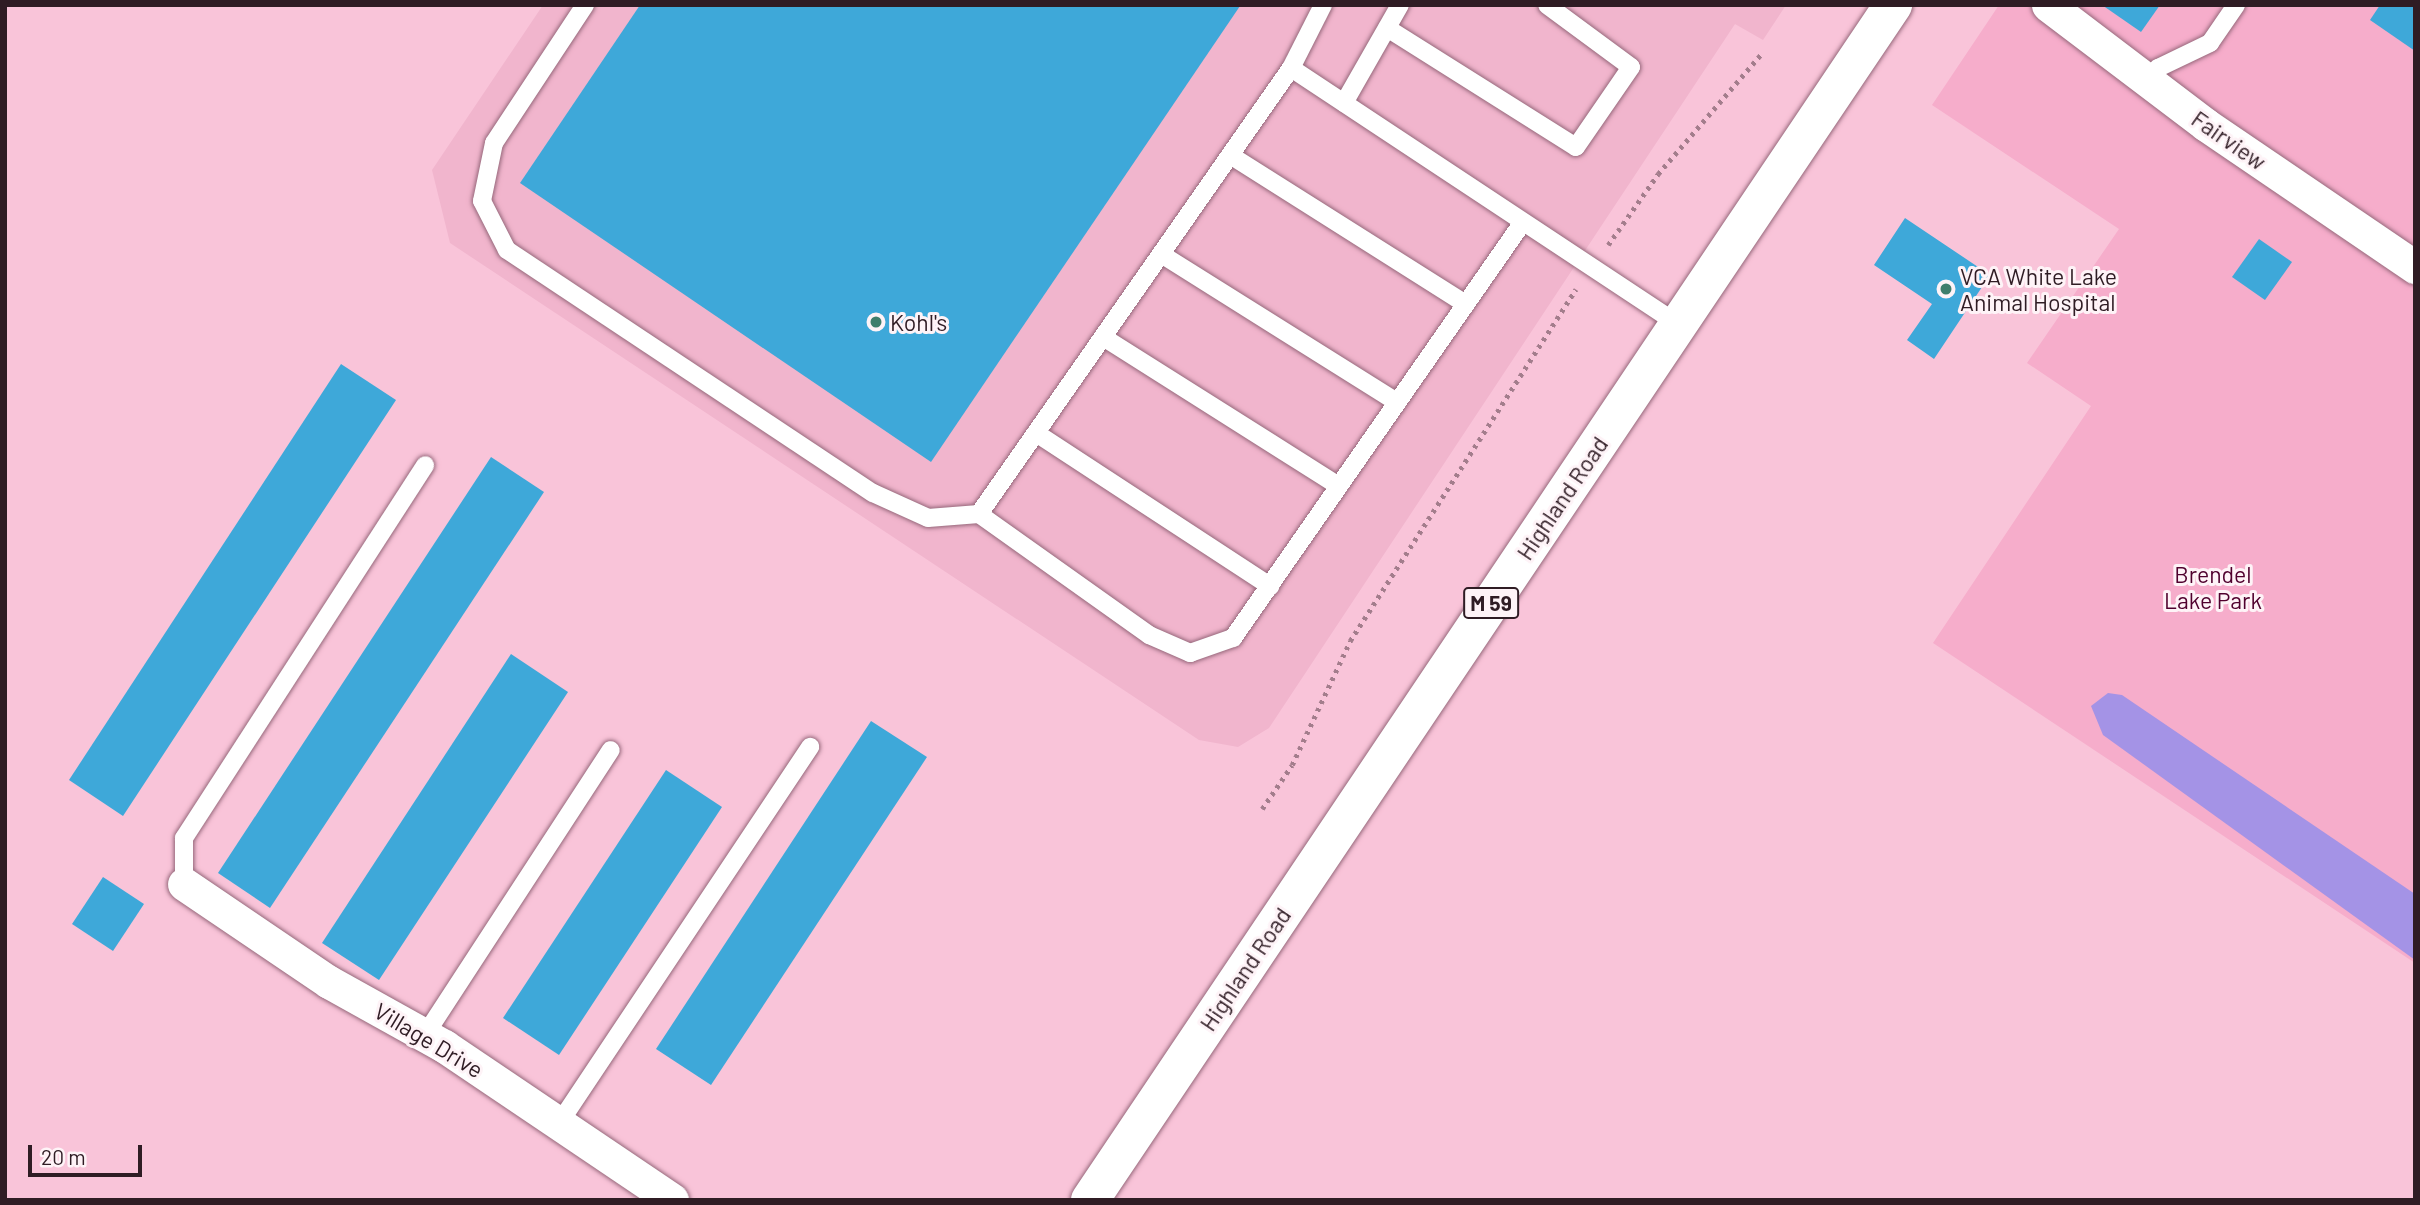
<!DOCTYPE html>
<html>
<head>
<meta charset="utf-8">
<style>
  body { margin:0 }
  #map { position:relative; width:2420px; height:1205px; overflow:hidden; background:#f9c4d9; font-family:Barlow,sans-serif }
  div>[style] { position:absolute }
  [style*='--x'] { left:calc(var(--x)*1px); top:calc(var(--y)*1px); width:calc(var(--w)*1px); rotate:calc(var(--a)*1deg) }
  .built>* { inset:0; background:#f1b5cd }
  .green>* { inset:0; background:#f6adcb }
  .water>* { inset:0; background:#a493e6 }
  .building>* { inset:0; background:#3ea8d9 }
  .path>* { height:4.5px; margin-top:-2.25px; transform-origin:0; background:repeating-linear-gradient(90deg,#a37d8c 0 3.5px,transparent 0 8.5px) }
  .roads { filter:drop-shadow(0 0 2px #96687b) drop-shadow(0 0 2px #96687b) }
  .service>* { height:18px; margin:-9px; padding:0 9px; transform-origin:9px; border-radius:9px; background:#fff }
  .minor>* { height:33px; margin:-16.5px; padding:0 16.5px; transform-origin:16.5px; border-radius:16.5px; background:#fff }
  .trunk>* { height:38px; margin:-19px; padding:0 19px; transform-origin:19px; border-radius:19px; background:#fff }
  .dots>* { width:19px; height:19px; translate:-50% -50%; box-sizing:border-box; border:4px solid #fef3f7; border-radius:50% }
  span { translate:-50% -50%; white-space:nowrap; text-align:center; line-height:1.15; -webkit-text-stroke:6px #fef3f7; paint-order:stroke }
  .shield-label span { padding:2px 5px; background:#fef3f7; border:2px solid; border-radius:5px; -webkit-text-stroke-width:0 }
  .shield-label { font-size:21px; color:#2f1c24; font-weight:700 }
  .street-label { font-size:23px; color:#2f1c24 }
  .poi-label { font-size:23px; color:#2f1c24 }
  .left { translate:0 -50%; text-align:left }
  .park-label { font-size:23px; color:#50002e }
  .frame { position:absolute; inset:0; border:7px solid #2f1c24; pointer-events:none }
  .scale { position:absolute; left:28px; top:1145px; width:114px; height:32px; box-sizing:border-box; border:4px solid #2f1c24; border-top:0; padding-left:9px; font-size:21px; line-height:24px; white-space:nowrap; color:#2f1c24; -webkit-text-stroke:5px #fef3f7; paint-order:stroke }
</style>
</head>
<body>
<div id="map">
  <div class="built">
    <i style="clip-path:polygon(543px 5px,1786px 5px,1763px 40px,1735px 24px,1269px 728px,1238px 747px,1199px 740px,450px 243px,432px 170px)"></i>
  </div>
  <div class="green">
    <i style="clip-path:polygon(1999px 5px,2415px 5px,2415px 963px,1933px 643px,2091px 406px,2027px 363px,2119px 229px,1932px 105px)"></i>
  </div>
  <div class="water">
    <i style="clip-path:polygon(2108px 693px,2122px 695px,2415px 894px,2415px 960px,2103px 735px,2091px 706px)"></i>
  </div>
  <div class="building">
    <i style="clip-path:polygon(640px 5px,1238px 5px,1240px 6px,931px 462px,520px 183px)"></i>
    <i style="clip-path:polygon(2102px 5px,2160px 5px,2141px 32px)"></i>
    <i style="clip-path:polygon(2380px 5px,2415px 5px,2415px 51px,2370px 20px)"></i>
    <i style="clip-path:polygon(1905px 218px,1990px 275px,1934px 359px,1907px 340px,1932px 304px,1874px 265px)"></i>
    <i style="clip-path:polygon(2259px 239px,2292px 262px,2265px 300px,2232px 277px)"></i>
    <i style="clip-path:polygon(341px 364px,396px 400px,123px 816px,69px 780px)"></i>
    <i style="clip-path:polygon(491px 457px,544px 492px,270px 908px,218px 873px)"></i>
    <i style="clip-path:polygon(511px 654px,568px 692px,379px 980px,322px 943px)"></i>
    <i style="clip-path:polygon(871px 721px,927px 757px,711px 1085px,656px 1049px)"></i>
    <i style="clip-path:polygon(666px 770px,722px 807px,559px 1055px,503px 1018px)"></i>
    <i style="clip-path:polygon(103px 877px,144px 904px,113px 951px,72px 924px)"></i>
  </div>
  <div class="path">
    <i style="--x:1608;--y:245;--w:87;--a:-54.8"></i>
    <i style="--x:1658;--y:174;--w:160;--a:-49.3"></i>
    <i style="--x:1262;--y:809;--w:53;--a:-55.7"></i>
    <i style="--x:1292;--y:765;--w:137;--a:-64.9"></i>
    <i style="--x:1350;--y:641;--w:418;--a:-57.3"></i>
  </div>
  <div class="roads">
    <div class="service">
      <i style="--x:585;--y:5;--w:165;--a:123.4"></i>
      <i style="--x:494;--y:143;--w:59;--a:101.7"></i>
      <i style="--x:482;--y:201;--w:55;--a:63"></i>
      <i style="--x:507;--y:250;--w:439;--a:33.6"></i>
      <i style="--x:873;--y:493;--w:60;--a:24.4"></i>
      <i style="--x:928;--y:518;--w:51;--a:-4.5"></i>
      <i style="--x:1323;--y:5;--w:71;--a:116.9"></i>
      <i style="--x:1291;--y:68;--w:544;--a:124.97"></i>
      <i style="--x:979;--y:514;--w:209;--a:35.4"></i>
      <i style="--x:1149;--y:635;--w:45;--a:23.7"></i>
      <i style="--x:1190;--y:653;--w:46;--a:-19.2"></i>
      <i style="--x:1233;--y:638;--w:507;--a:-55.12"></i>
      <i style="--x:1387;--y:28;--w:223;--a:32.2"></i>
      <i style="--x:1576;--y:147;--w:97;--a:-55.5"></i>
      <i style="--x:1631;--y:67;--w:104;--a:-143.6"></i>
      <i style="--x:1291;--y:68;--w:464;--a:33.5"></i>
      <i style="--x:2151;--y:80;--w:14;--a:-60"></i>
      <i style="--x:2158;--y:68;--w:58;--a:-25.7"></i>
      <i style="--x:2210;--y:43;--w:46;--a:-55.6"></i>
      <i style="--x:1344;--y:103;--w:113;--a:-60.3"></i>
      <i style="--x:1230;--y:155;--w:279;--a:32.3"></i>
      <i style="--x:1161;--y:254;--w:279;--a:32.1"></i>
      <i style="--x:1103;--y:337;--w:279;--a:32.3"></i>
      <i style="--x:1036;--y:433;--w:280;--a:33.2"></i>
      <i style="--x:184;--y:884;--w:46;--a:-90"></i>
      <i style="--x:184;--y:838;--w:444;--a:-57.1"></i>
      <i style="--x:425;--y:1035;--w:340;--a:-56.9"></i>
      <i style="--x:560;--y:1122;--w:451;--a:-56.3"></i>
    </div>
    <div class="minor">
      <i style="--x:2048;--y:5;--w:198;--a:37.2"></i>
      <i style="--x:2206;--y:125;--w:253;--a:34.2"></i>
      <i style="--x:184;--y:884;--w:175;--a:34.1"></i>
      <i style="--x:329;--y:982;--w:132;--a:29.1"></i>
      <i style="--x:444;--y:1046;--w:275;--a:34"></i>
    </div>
    <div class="trunk">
      <i style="--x:1090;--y:1200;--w:1440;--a:-56.1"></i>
    </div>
  </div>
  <div class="dots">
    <i style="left:1946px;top:289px;background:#3f7e6c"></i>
    <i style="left:876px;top:322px;background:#3f7e6c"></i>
  </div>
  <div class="shield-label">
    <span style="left:1491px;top:603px">M 59</span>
  </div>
  <div class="street-label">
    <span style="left:2229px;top:140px;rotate:35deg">Fairview</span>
    <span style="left:1562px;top:498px;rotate:-56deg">Highland Road</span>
    <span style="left:1245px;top:969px;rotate:-56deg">Highland Road</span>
    <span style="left:429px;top:1040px;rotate:31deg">Village Drive</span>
  </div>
  <div class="poi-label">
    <span class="left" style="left:1960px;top:289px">VCA White Lake<br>Animal Hospital</span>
    <span class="left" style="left:890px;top:322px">Kohl's</span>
  </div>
  <div class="park-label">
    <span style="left:2213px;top:587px">Brendel<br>Lake Park</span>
  </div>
  <div class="frame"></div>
  <div class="scale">20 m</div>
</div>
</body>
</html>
